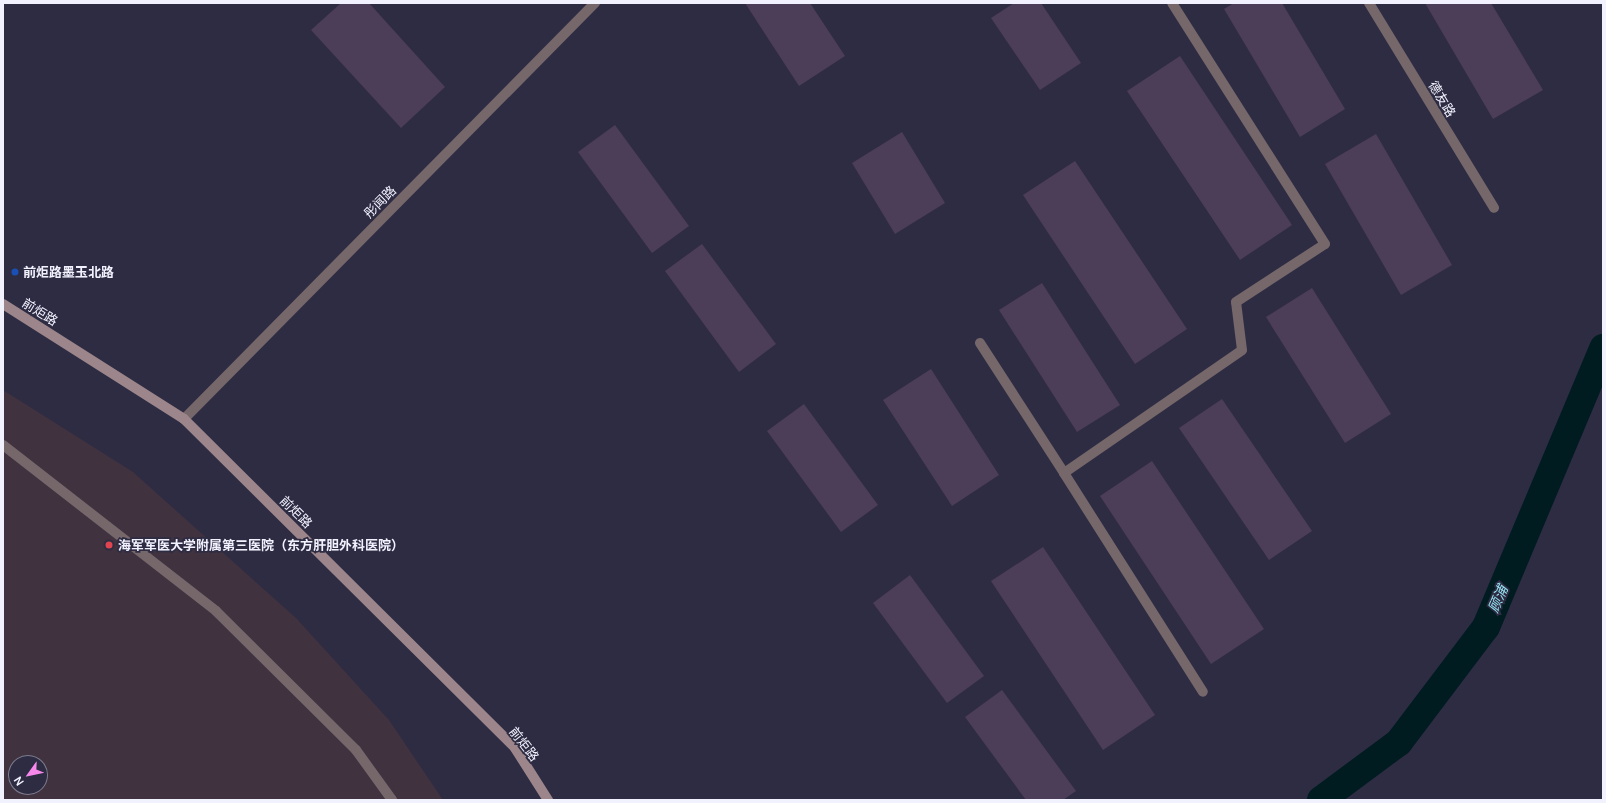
<!DOCTYPE html>
<html>
<head>
<meta charset="utf-8">
<style>
  body { margin:0 }
  #map { position:relative; width:1606px; height:803px; overflow:hidden; background:#2e2c43; font-family:Manrope,"Noto Sans SC",sans-serif }
  div>[style] { position:absolute }
  [style*='--x'] { left:calc(var(--x)*1px); top:calc(var(--y)*1px); width:calc(var(--w)*1px); rotate:calc(var(--a)*1deg) }
  .medical>* { inset:0; background:#40323f }
  .canal>* { height:28px; margin:-14px; padding:0 14px; transform-origin:14px; border-radius:14px; background:#001c21 }
  .building>* { inset:0; background:#4c3d58 }
  .street>* { height:10px; margin:-5px; padding:0 5px; transform-origin:5px; border-radius:5px; background:#75676a }
  .secondary>* { height:10px; margin:-5px; padding:0 5px; transform-origin:5px; border-radius:5px; background:#9c868b }
  .dots>* { width:11px; height:11px; translate:-50% -50%; box-sizing:border-box; border:2px solid #2e2c43; border-radius:50% }
  span { translate:-50% -50%; white-space:nowrap; text-align:center; line-height:1.15; -webkit-text-stroke:3.5px #2e2c43; paint-order:stroke }
  .street-label { font-size:13px; color:#f2f2ff }
  .poi-label { font-size:13px; color:#f2f2ff; font-weight:700 }
  .left { translate:0 -50%; text-align:left }
  .water-label { font-size:14px; color:#92e0ee; font-style:italic }
  .frame { position:absolute; inset:0; border:4px solid #f2f2ff; pointer-events:none }
  .north { position:absolute; left:8px; top:755px; width:40px; height:40px; box-sizing:border-box; background:#2e2c43; border:1px solid #7c7b8e; border-radius:50%; rotate:237deg; font-size:11px; font-weight:700; line-height:16px; text-align:center; color:#f2f2ff }
  .north::after { content:''; display:block; margin:auto; width:14px; height:18px; background:#f688ec; clip-path:polygon(50% 0,100% 100%,50% 72%,0 100%) }
</style>
</head>
<body>
<div id="map">
  <div class="medical">
    <i style="clip-path:polygon(evenodd,3px 390px,133px 472px,296px 618px,389px 720px,443px 800px,3px 800px,3px 390px,16px 763px,40px 763px,40px 787px,16px 787px,16px 763px)"></i>
  </div>
  <div class="canal">
    <i style="--x:1321;--y:800;--w:97;--a:-36.6"></i>
    <i style="--x:1399;--y:742;--w:144;--a:-52.9"></i>
    <i style="--x:1486;--y:627;--w:303;--a:-67.2"></i>
  </div>
  <div class="building">
    <i style="clip-path:polygon(341px 3px,369px 3px,445px 87px,401px 128px,311px 30px)"></i>
    <i style="clip-path:polygon(745px 3px,810px 3px,845px 56px,799px 86px)"></i>
    <i style="clip-path:polygon(1014px 3px,1041px 3px,1081px 63px,1040px 90px,991px 18px)"></i>
    <i style="clip-path:polygon(1234px 3px,1282px 3px,1345px 109px,1300px 137px,1224px 9px)"></i>
    <i style="clip-path:polygon(1425px 3px,1491px 3px,1543px 90px,1493px 119px)"></i>
    <i style="clip-path:polygon(1180px 56px,1292px 225px,1240px 260px,1127px 91px)"></i>
    <i style="clip-path:polygon(615px 125px,689px 226px,652px 253px,578px 152px)"></i>
    <i style="clip-path:polygon(902px 132px,945px 203px,895px 234px,852px 163px)"></i>
    <i style="clip-path:polygon(1376px 134px,1452px 265px,1401px 295px,1325px 164px)"></i>
    <i style="clip-path:polygon(1075px 161px,1187px 329px,1135px 364px,1023px 195px)"></i>
    <i style="clip-path:polygon(702px 244px,776px 344px,739px 372px,665px 271px)"></i>
    <i style="clip-path:polygon(1042px 283px,1120px 405px,1077px 432px,999px 310px)"></i>
    <i style="clip-path:polygon(1312px 288px,1391px 414px,1345px 443px,1266px 317px)"></i>
    <i style="clip-path:polygon(931px 369px,999px 475px,952px 506px,883px 400px)"></i>
    <i style="clip-path:polygon(1222px 399px,1312px 531px,1269px 560px,1179px 428px)"></i>
    <i style="clip-path:polygon(804px 404px,878px 505px,841px 532px,767px 431px)"></i>
    <i style="clip-path:polygon(1152px 461px,1264px 629px,1211px 664px,1100px 496px)"></i>
    <i style="clip-path:polygon(1043px 547px,1155px 715px,1103px 750px,991px 581px)"></i>
    <i style="clip-path:polygon(910px 575px,984px 676px,947px 703px,873px 603px)"></i>
    <i style="clip-path:polygon(1002px 690px,1076px 791px,1063px 800px,1026px 800px,965px 717px)"></i>
  </div>
  <div class="street">
    <i style="--x:1369;--y:3;--w:240;--a:58.6"></i>
    <i style="--x:980;--y:343;--w:155;--a:57.1"></i>
    <i style="--x:1064;--y:473;--w:216;--a:-34.6"></i>
    <i style="--x:1242;--y:350;--w:48;--a:-97.1"></i>
    <i style="--x:1236;--y:302;--w:106;--a:-33.1"></i>
    <i style="--x:1325;--y:244;--w:285;--a:-122.4"></i>
    <i style="--x:184;--y:419;--w:585;--a:-45.35"></i>
    <i style="--x:3;--y:445;--w:270;--a:37.9"></i>
    <i style="--x:216;--y:611;--w:197;--a:44.8"></i>
    <i style="--x:356;--y:750;--w:62;--a:54.2"></i>
    <i style="--x:1064;--y:473;--w:259;--a:57.6"></i>
  </div>
  <div class="secondary">
    <i style="--x:3;--y:304;--w:214;--a:32.4"></i>
    <i style="--x:184;--y:419;--w:467;--a:44.8"></i>
    <i style="--x:515;--y:748;--w:62;--a:57.6"></i>
  </div>
  <div class="dots">
    <i style="left:15px;top:272px;background:#1a4fb4"></i>
    <i style="left:109px;top:545px;background:#e0444e"></i>
  </div>
  <div class="street-label">
    <span style="left:1442px;top:99px;rotate:59deg">德友路</span>
    <span style="left:380px;top:202px;rotate:-45deg">彤闻路</span>
    <span style="left:40px;top:312px;rotate:32deg">前炬路</span>
    <span style="left:296px;top:512px;rotate:45deg">前炬路</span>
    <span style="left:524px;top:744px;rotate:52deg">前炬路</span>
  </div>
  <div class="poi-label">
    <span class="left" style="left:23px;top:272px">前炬路墨玉北路</span>
    <span class="left" style="left:118px;top:545px">海军军医大学附属第三医院（东方肝胆外科医院）</span>
  </div>
  <div class="water-label">
    <span style="left:1498px;top:599px;rotate:-67deg">顾浦</span>
  </div>
  <div class="frame"></div>
  <div class="north">N</div>
</div>
</body>
</html>
